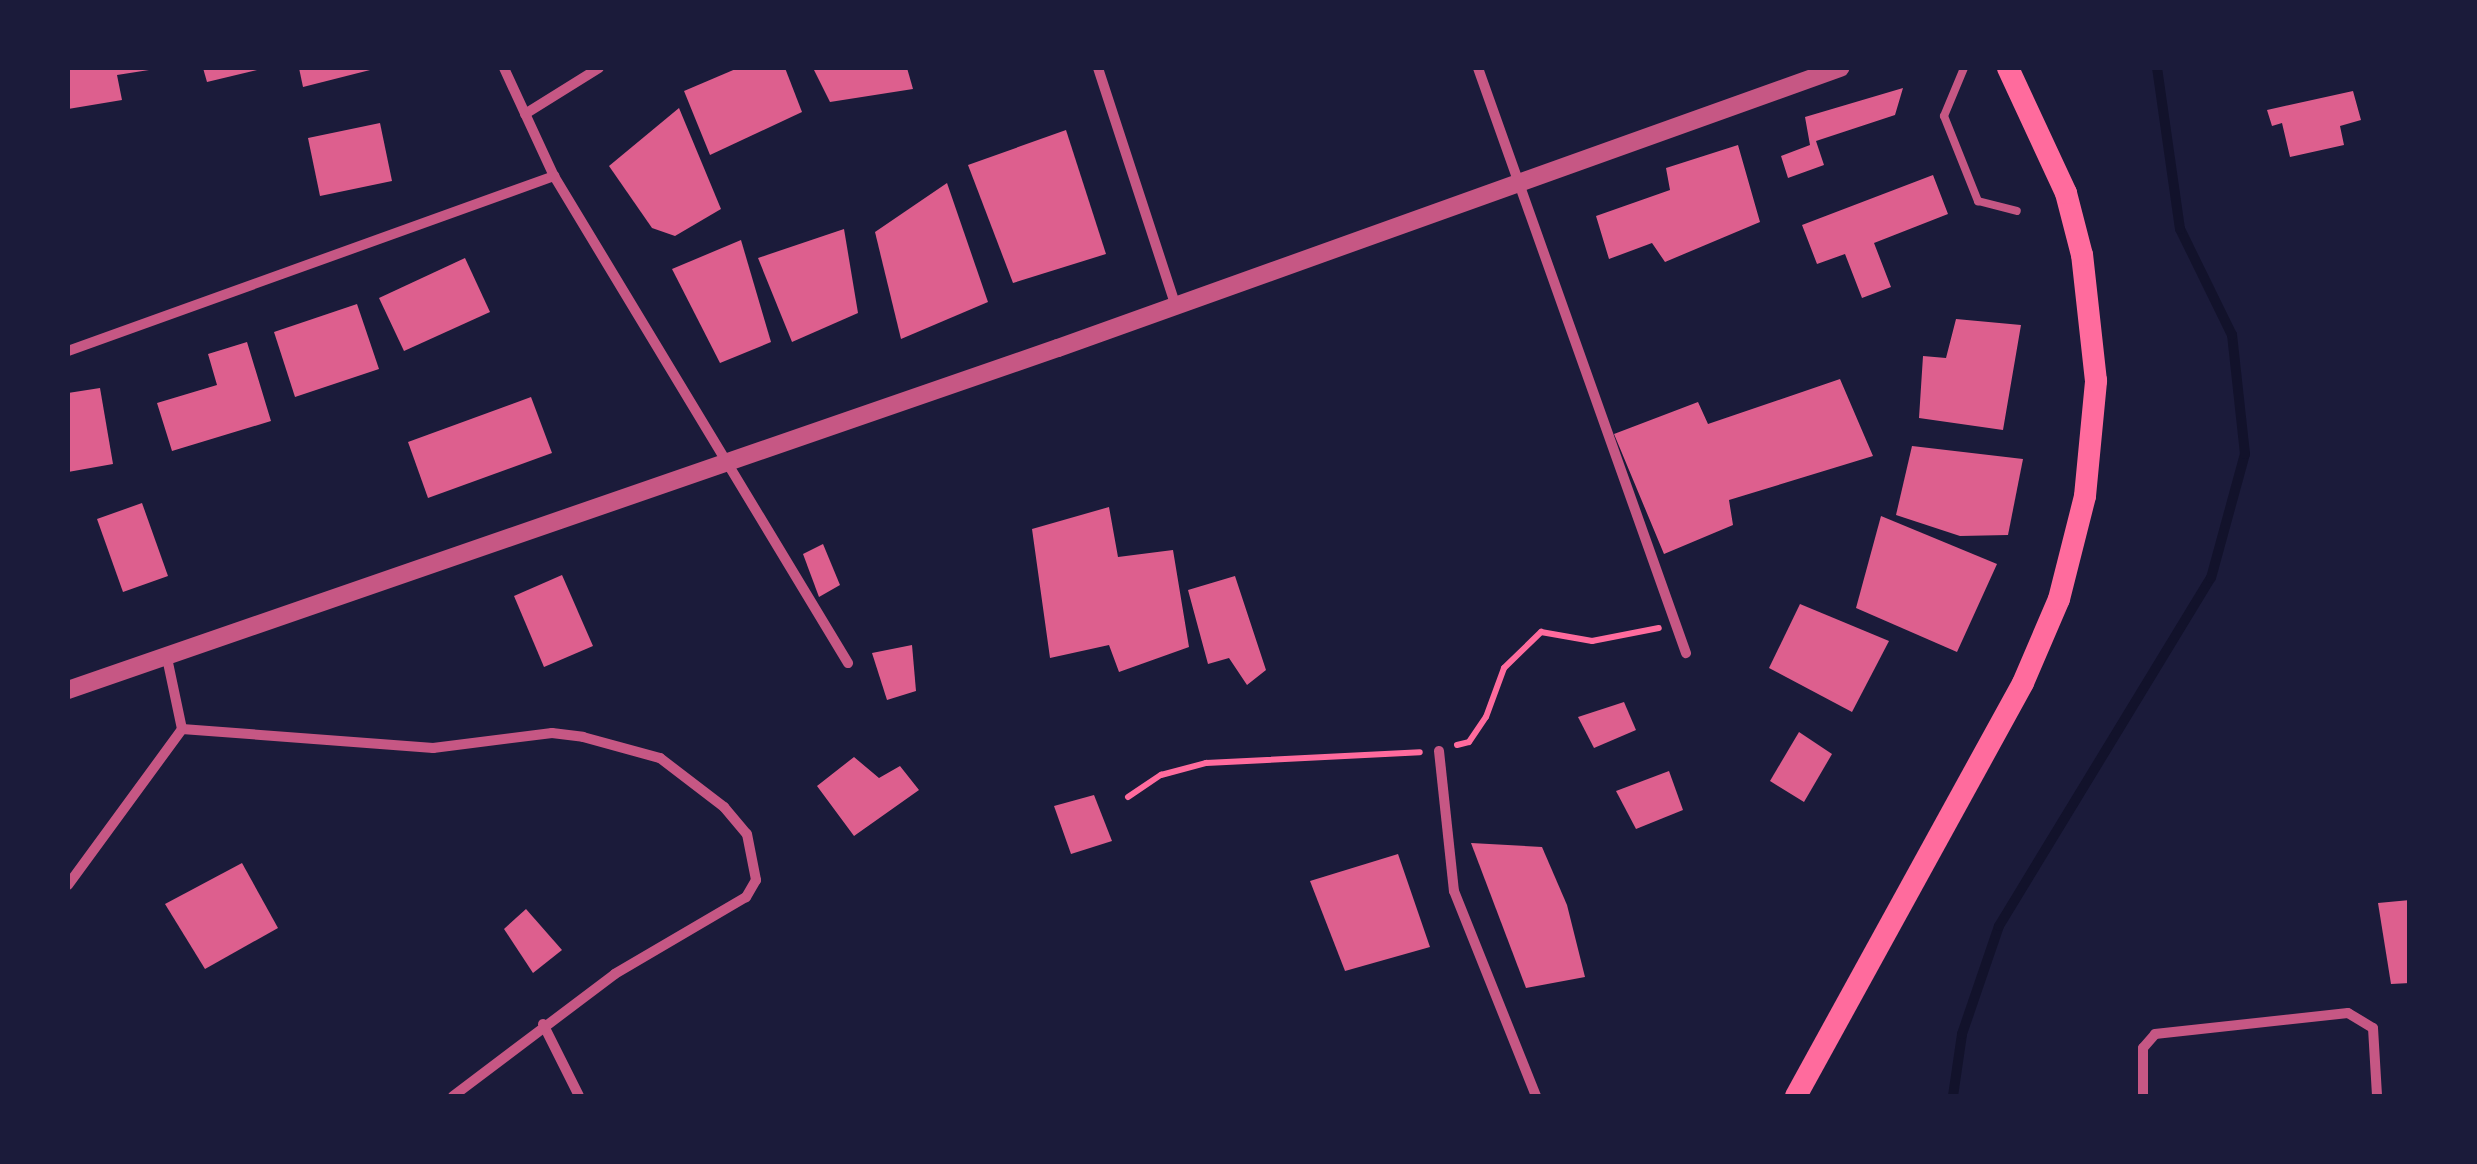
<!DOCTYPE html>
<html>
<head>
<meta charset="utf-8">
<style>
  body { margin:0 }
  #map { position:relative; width:2477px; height:1164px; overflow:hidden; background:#1b1b3a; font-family:"Source Sans 3",sans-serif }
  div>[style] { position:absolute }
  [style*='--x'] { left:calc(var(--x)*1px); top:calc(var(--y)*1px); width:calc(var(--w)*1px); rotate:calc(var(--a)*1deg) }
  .stream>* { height:10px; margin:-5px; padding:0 5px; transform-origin:5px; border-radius:5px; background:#12122b }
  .building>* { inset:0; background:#dd5f8e }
  .path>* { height:6px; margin:-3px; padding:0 3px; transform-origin:3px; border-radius:3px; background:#ff6b9d }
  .service>* { height:8px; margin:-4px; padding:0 4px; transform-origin:4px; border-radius:4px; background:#c65784 }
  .minor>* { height:10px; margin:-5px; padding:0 5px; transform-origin:5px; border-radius:5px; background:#c65784 }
  .tertiary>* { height:18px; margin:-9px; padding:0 9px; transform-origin:9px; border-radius:9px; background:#c65784 }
  .primary>* { height:22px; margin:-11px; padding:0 11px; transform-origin:11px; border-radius:11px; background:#ff6b9d }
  span { translate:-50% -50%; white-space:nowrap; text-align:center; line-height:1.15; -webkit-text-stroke:9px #1b1b3a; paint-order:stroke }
  .frame { position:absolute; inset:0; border:70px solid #1b1b3a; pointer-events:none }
</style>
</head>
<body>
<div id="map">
  <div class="stream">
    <i style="--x:1953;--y:1096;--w:63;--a:-81.7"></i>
    <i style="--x:1962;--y:1034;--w:114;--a:-71.1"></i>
    <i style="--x:1999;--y:926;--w:407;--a:-58.7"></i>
    <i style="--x:2211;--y:578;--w:129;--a:-74.7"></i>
    <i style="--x:2245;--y:454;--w:120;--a:-96.2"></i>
    <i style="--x:2232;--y:335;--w:118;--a:-116.1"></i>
    <i style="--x:2180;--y:229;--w:163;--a:-98.1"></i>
  </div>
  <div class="building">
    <i style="clip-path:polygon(68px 68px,149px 68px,149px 70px,117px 75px,122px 100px,68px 109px)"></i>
    <i style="clip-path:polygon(203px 68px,261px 68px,261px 69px,207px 82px)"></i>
    <i style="clip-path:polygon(299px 68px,373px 68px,374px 69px,303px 87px)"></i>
    <i style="clip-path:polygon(738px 68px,785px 68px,802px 112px,710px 155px,684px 91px)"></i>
    <i style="clip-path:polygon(813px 68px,907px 68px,913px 89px,830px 102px)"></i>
    <i style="clip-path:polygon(1903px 88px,1895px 115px,1816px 141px,1824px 165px,1788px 178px,1781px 156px,1810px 145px,1805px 117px)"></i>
    <i style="clip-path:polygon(2353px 91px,2361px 120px,2340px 126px,2344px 145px,2290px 157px,2282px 123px,2272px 126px,2267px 110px)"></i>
    <i style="clip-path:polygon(679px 108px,721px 209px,675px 236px,652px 228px,609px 166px)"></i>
    <i style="clip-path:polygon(380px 123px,392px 181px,320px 196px,308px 138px)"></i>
    <i style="clip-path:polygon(1066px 130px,1106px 254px,1013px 283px,968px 165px)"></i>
    <i style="clip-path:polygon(1738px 145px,1760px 222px,1665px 262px,1652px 243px,1609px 259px,1596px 216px,1670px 190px,1666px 168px)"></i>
    <i style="clip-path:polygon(1933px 175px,1948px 214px,1874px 243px,1891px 287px,1862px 298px,1845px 254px,1817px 264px,1802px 225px)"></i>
    <i style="clip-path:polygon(947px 183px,988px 302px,901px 339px,875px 232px)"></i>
    <i style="clip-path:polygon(844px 229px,858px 313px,792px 342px,758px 258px)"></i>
    <i style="clip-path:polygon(741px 240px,771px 342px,720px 363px,672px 269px)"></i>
    <i style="clip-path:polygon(465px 258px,490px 312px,404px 351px,379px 298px)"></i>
    <i style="clip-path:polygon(357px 304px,379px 369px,295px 397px,274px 332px)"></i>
    <i style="clip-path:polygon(1956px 319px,2021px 325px,2003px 430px,1919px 418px,1923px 356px,1946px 358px)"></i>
    <i style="clip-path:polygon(247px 342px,271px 421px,172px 451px,157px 403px,217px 385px,208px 354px)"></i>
    <i style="clip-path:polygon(1840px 379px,1873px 456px,1729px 500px,1733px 525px,1664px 554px,1614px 434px,1698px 402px,1708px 424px)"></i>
    <i style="clip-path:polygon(100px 388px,113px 464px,68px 472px,68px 393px)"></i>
    <i style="clip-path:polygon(531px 397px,552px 453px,428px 498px,408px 442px)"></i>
    <i style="clip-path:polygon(1912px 446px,2023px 459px,2008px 535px,1960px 536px,1896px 515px)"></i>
    <i style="clip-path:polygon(142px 503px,168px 576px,123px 592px,97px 519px)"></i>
    <i style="clip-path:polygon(1109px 507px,1118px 557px,1173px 550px,1189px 647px,1119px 672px,1109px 645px,1050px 658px,1032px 529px)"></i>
    <i style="clip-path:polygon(1881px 516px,1997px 564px,1957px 652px,1856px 608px)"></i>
    <i style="clip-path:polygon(823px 544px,840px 585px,819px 597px,803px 554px)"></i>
    <i style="clip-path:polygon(562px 575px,593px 646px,544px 667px,514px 596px)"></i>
    <i style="clip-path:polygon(1235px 576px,1266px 670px,1247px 685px,1229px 658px,1208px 664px,1188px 590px)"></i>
    <i style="clip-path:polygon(1800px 604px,1889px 641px,1852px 712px,1769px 668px)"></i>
    <i style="clip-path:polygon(912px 645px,916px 691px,887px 700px,872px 653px)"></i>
    <i style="clip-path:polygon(1624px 702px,1636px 730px,1594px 748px,1578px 717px)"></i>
    <i style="clip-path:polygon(1799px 732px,1832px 754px,1804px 802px,1770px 781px)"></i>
    <i style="clip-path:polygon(854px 757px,879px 778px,900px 766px,919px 790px,854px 836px,817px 786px)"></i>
    <i style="clip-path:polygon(1669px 771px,1683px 810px,1636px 829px,1616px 791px)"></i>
    <i style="clip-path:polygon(1094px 795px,1112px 841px,1071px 854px,1054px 806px)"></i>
    <i style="clip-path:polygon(1471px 843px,1542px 847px,1567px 905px,1585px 977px,1526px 988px)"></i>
    <i style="clip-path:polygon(1398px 854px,1430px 947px,1345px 971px,1310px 881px)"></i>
    <i style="clip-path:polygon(242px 863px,278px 928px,205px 969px,165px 904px)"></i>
    <i style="clip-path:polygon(2410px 900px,2410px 983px,2391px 984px,2378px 903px)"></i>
    <i style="clip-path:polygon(526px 909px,562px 950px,533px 973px,504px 929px)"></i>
  </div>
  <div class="path">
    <i style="--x:1457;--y:745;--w:12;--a:-14"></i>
    <i style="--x:1469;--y:742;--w:30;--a:-56"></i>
    <i style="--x:1486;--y:717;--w:52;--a:-69.8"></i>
    <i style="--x:1504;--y:668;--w:52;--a:-44.2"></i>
    <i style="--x:1541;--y:632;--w:52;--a:10"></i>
    <i style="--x:1592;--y:641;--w:68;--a:-11"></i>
    <i style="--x:1128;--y:797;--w:40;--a:-34"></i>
    <i style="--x:1161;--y:775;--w:47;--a:-14.9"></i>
    <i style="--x:1206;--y:763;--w:214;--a:-2.9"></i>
  </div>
  <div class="service">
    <i style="--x:1964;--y:68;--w:52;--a:112.6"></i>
    <i style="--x:1944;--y:116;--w:92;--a:68.2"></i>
    <i style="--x:1978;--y:201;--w:40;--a:14.4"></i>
  </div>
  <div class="minor">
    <i style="--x:504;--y:68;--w:119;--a:65.2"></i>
    <i style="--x:554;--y:176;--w:569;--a:58.88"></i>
    <i style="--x:1098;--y:68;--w:250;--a:71.9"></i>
    <i style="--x:1478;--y:68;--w:621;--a:70.43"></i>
    <i style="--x:525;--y:114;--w:87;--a:-31.9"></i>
    <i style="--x:68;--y:351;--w:517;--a:-19.8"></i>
    <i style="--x:182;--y:729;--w:252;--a:4.3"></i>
    <i style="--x:433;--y:748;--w:120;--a:-7.2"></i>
    <i style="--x:552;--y:733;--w:31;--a:7"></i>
    <i style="--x:583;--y:737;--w:80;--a:15.3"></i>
    <i style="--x:660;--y:758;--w:81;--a:37.4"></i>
    <i style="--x:724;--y:807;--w:35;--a:50"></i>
    <i style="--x:747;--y:834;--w:47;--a:78.9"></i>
    <i style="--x:756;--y:880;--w:20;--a:120"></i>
    <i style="--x:746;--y:897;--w:152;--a:149.6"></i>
    <i style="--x:615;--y:974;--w:203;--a:143"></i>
    <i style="--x:1439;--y:751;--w:141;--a:83.9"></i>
    <i style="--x:1454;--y:891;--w:221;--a:68.2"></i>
    <i style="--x:68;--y:885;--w:193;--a:-53.8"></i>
    <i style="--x:182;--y:729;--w:78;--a:-101.9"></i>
    <i style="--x:543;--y:1024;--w:80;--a:63.4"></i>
    <i style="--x:2143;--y:1096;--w:48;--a:-90"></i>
    <i style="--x:2143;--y:1048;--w:18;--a:-49"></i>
    <i style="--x:2155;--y:1034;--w:194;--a:-6.2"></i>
    <i style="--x:2348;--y:1013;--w:29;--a:31"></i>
    <i style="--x:2373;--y:1028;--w:68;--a:86.6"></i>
  </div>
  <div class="tertiary">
    <i style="--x:68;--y:690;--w:1047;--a:-19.06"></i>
    <i style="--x:1058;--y:348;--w:831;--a:-19.7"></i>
  </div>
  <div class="primary">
    <i style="--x:1796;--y:1096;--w:471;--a:-61.2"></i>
    <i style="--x:2023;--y:683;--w:91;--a:-66.8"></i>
    <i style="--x:2059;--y:599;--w:106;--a:-75.8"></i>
    <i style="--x:2085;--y:496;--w:116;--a:-84.5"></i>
    <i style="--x:2096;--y:381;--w:127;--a:-96.3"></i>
    <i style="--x:2082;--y:255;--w:64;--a:-104.5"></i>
    <i style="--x:2066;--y:193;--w:138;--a:-114.9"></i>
  </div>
  <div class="frame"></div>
</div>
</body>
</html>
